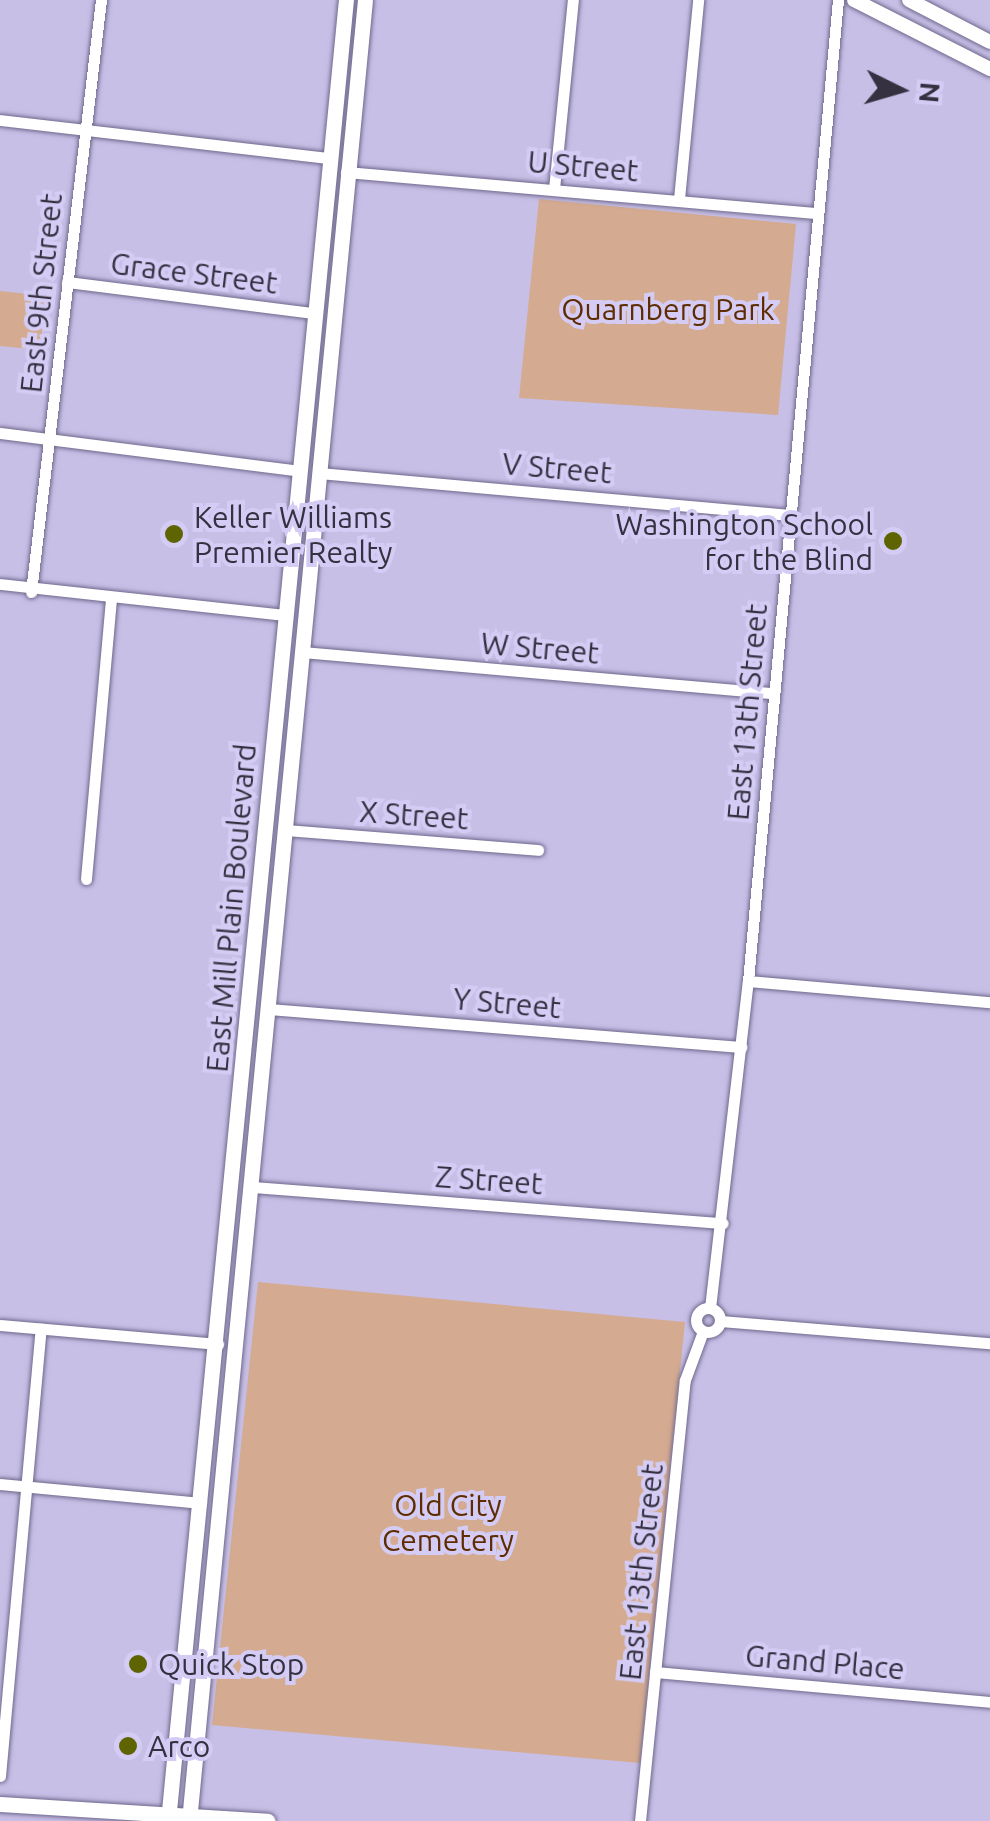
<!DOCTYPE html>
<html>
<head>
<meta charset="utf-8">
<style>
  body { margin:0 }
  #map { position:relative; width:990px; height:1821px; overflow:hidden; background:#c7bfe6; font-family:Ubuntu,sans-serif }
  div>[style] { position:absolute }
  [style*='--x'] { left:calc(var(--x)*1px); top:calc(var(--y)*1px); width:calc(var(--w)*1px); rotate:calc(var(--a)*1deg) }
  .green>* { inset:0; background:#d4aa90 }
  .roads { filter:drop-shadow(0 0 2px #70688c) drop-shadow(0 0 2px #70688c) }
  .minor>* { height:11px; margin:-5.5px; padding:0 5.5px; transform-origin:5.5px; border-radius:5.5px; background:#fff }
  .minor>.ring { margin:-5.5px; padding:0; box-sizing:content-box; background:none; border:11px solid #fff; border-radius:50% }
  .tertiary>* { height:14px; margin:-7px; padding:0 7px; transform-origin:7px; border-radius:7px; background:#fff }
  .secondary>* { height:15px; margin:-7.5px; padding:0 7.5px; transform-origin:7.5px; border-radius:7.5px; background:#fff }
  .dots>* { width:28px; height:28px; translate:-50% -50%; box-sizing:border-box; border:5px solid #d4ccf4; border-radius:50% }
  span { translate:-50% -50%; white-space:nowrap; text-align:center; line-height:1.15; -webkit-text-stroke:8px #d4ccf4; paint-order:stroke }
  .street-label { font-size:30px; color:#353141 }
  .park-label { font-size:30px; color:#5f2c00 }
  .poi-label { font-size:30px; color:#353141 }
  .left { translate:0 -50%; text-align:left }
  .right { translate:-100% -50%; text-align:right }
  .north { position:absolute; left:850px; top:40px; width:100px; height:100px; -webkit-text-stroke:8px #d4ccf4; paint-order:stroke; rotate:95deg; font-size:28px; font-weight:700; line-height:40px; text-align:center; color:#353141 }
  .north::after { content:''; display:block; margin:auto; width:35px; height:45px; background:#353141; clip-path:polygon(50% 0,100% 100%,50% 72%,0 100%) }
</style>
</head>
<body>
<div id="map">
  <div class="green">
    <i style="clip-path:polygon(539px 199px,796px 224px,778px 415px,519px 398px)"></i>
    <i style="clip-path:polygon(0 291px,46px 296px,40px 350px,0 346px)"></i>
    <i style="clip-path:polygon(258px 1282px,685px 1322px,640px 1763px,212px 1725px)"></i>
  </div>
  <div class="roads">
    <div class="minor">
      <i style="--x:0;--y:120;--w:331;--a:6.6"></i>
      <i style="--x:346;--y:172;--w:471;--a:5"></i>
      <i style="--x:554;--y:189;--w:190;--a:-84.3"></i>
      <i style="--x:679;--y:199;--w:200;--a:-84.5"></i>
      <i style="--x:67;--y:282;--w:249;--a:7.2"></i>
      <i style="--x:0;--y:433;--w:301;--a:7.2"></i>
      <i style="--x:319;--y:473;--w:473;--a:5.1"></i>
      <i style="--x:0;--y:584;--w:288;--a:6.2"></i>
      <i style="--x:31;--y:592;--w:596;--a:-83.26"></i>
      <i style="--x:302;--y:652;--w:473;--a:5"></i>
      <i style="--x:285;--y:830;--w:254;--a:4.5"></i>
      <i style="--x:86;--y:879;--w:281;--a:-84.9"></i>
      <i style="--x:748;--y:981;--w:243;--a:5"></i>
      <i style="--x:268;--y:1009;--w:475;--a:4.6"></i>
      <i style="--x:252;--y:1187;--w:472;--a:4.4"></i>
      <i class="ring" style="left:696px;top:1308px;width:13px;height:13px"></i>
      <i style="--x:710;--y:1308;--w:329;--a:-83.4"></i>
      <i style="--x:748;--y:981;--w:985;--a:-84.76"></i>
      <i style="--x:720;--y:1321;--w:271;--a:4.7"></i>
      <i style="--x:0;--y:1325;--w:219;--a:5"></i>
      <i style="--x:0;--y:1484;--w:202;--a:5.4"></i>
      <i style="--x:655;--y:1672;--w:336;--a:5.1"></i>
      <i style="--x:0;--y:1776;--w:449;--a:-84.8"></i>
      <i style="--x:640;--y:1821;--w:443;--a:-84.2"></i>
      <i style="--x:685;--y:1380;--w:52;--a:-69.8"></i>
    </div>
    <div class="tertiary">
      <i style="--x:854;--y:0;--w:153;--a:26.9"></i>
      <i style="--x:909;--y:0;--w:91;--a:27.4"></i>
    </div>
    <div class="secondary">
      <i style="--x:0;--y:1804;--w:268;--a:3.6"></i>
      <i style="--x:168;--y:1821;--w:1830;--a:-84.42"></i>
      <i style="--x:189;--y:1821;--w:1829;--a:-84.48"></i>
    </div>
  </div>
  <div class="dots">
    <i style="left:174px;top:534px;background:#5e6402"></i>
    <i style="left:893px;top:541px;background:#5e6402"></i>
    <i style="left:138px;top:1664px;background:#5e6402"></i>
    <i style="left:128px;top:1746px;background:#5e6402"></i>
  </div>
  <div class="street-label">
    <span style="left:583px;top:166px;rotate:5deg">U Street</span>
    <span style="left:194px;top:273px;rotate:7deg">Grace Street</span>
    <span style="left:41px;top:293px;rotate:-84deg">East 9th Street</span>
    <span style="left:557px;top:468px;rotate:5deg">V Street</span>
    <span style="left:540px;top:648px;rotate:5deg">W Street</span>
    <span style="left:747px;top:712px;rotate:-85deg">East 13th Street</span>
    <span style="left:414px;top:815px;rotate:4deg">X Street</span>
    <span style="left:231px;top:908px;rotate:-85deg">East Mill Plain Boulevard</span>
    <span style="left:507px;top:1003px;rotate:5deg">Y Street</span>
    <span style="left:489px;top:1180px;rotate:4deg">Z Street</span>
    <span style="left:641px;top:1572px;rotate:-84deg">East 13th Street</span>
    <span style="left:825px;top:1662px;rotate:5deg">Grand Place</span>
  </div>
  <div class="park-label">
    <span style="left:668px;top:309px">Quarnberg Park</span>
    <span style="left:448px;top:1522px">Old City<br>Cemetery</span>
  </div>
  <div class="poi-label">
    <span class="left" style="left:194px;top:534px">Keller Williams<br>Premier Realty</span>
    <span class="right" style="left:873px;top:541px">Washington School<br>for the Blind</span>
    <span class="left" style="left:158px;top:1664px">Quick Stop</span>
    <span class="left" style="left:148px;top:1746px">Arco</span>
  </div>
  <div class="north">N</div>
</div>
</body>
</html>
